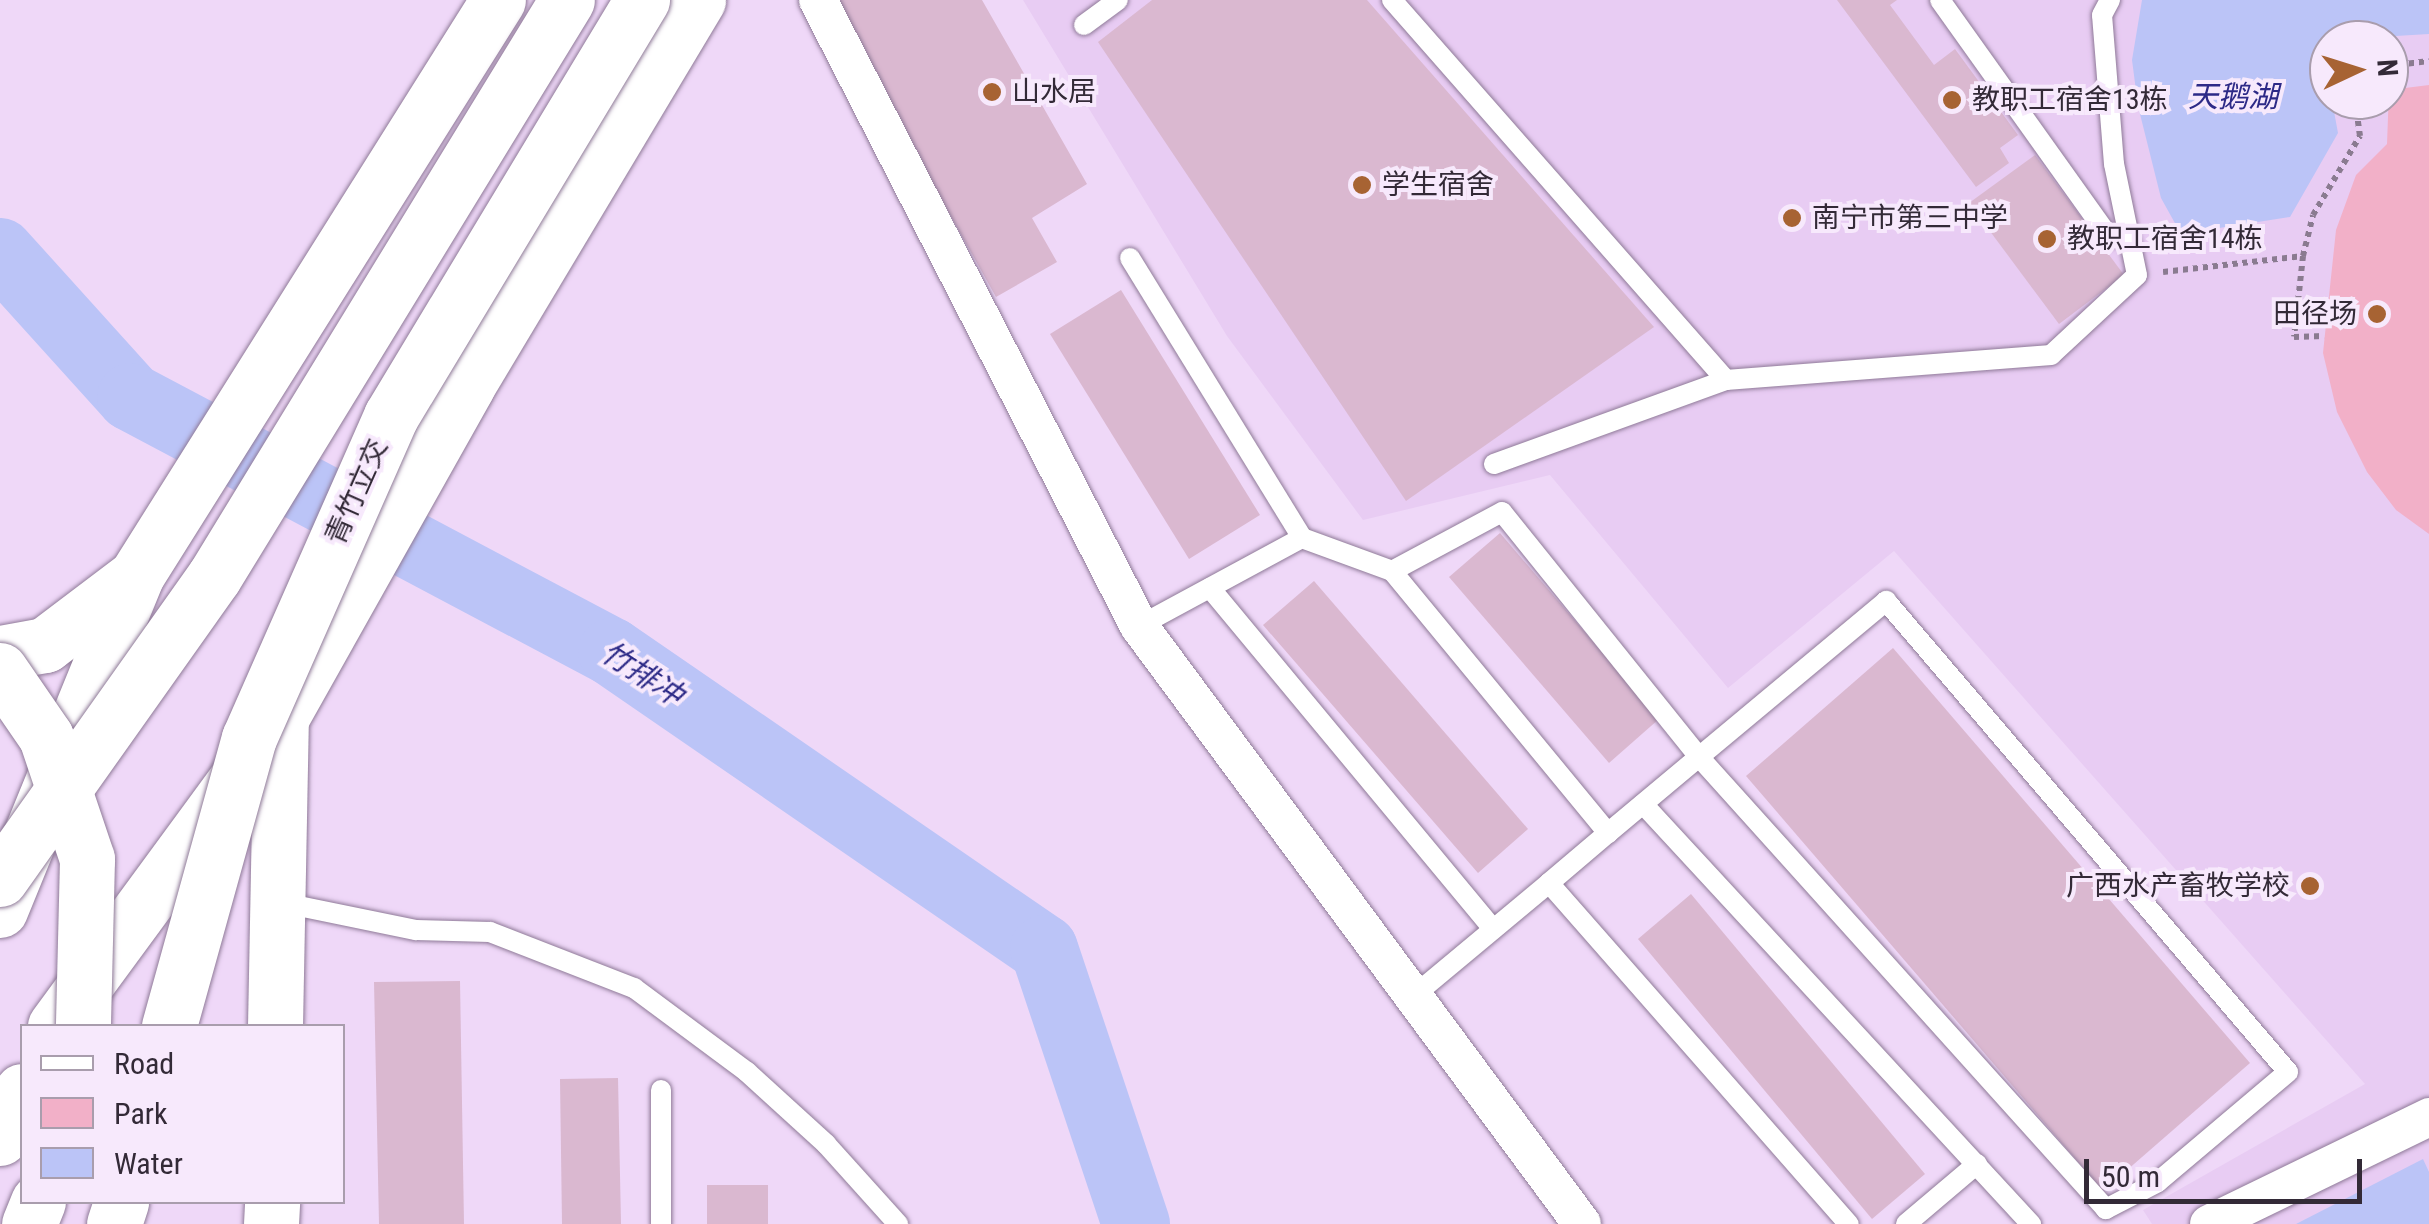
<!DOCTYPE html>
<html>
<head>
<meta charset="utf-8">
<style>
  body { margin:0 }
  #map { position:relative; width:2429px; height:1224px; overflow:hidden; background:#efd8f8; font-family:"Roboto Condensed","Noto Sans SC",sans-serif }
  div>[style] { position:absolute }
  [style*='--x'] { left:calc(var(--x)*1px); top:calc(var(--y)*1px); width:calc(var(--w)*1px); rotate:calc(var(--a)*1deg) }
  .built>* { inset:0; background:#e8ccf3 }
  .green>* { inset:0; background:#f2b0c8 }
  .water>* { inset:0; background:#bbc4f7 }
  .river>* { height:68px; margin:-34px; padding:0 34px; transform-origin:34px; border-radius:34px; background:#bbc4f7 }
  .building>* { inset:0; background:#dab8d0 }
  .path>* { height:6px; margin-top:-3px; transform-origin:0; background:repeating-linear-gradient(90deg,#8a7b90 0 5px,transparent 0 10px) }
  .roads { filter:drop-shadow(0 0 2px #8f7a98) drop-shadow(0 0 2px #8f7a98) }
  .lane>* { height:20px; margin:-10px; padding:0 10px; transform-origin:10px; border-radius:10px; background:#fff }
  .street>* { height:38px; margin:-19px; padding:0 19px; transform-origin:19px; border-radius:19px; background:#fff }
  .secondary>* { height:55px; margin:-27.5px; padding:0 27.5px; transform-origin:27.5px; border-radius:27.5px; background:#fff }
  .highway>* { height:55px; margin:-27.5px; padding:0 27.5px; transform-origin:27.5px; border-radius:27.5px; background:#fff }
  .bridges { filter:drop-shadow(0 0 2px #8f7a98) drop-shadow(0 0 2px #8f7a98) }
  .highway-bridge>* { height:55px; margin:-27.5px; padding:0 27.5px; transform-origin:27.5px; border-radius:27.5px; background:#fff }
  .dots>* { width:28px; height:28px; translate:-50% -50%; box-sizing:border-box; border:5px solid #f7e9fc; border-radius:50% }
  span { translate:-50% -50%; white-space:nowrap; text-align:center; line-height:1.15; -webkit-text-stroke:8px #f7e9fc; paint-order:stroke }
  .poi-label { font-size:28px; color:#332a37 }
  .left { translate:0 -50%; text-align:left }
  .right { translate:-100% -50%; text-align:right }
  .street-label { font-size:28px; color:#332a37 }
  .water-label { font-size:30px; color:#2d2a87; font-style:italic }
  .legend { position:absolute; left:20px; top:1024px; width:325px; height:180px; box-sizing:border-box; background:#f7e9fc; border:2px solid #a99dad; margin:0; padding:12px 18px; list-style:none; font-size:30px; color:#332a37 }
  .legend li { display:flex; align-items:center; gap:20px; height:50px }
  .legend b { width:50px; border:2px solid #a99dad }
  .north { position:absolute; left:2309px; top:20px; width:100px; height:100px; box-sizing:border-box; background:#f7e9fc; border:2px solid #a99dad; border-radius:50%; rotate:86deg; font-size:28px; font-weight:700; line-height:40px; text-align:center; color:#332a37 }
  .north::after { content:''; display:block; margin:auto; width:35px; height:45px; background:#a76333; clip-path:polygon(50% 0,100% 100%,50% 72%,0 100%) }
  .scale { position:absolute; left:2084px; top:1159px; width:278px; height:45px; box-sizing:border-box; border:5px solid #332a37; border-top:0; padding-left:12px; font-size:30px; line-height:35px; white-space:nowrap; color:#332a37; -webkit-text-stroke:8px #f7e9fc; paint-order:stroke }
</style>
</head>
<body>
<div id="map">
  <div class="built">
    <i style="clip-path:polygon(evenodd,1023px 0,2429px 0,2429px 1224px,2152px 1224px,2143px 1210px,2365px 1084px,1894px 551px,1728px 688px,1550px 475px,1363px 520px,1227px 336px,1023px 0,2329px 40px,2389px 40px,2389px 100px,2329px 100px,2329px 40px)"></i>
  </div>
  <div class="green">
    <i style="clip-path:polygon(2429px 85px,2429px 534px,2396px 510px,2367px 472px,2337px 412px,2323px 353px,2336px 230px,2356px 175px,2387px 144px,2389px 90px)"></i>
  </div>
  <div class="water">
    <i style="clip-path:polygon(2142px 0,2429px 0,2429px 34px,2329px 40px,2323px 52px,2338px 133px,2290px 217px,2181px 234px,2161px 198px,2138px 106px,2132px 60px)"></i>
    <i style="clip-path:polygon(2423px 1159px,2429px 1172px,2429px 1224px,2296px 1224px)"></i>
  </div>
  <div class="river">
    <i style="--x:0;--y:252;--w:195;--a:47.9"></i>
    <i style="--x:131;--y:397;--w:544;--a:27.93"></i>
    <i style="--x:612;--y:652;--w:524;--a:34.51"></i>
    <i style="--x:1044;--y:949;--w:290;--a:71.5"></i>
  </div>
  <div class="building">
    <i style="clip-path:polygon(830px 0,982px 0,1087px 184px,1032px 218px,1057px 262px,996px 297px)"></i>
    <i style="clip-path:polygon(1152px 0,1367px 0,1654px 327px,1406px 501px,1098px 42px)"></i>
    <i style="clip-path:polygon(1837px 0,1897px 0,1890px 5px,1934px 65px,1955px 49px,2018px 135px,2000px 148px,2009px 163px,1976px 187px)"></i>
    <i style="clip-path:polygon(2035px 155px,2124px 275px,2059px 324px,1969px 203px)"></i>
    <i style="clip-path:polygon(1121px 290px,1260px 515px,1189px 559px,1050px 334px)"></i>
    <i style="clip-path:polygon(1500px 533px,1659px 719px,1609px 763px,1449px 577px)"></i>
    <i style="clip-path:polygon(1314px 581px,1528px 829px,1478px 873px,1263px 625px)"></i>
    <i style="clip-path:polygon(1893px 648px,2250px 1063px,2103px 1191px,1746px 776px)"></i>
    <i style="clip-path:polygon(1691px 894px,1925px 1174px,1872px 1219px,1638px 939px)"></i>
    <i style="clip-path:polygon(460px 981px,464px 1224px,379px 1224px,374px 982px)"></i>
    <i style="clip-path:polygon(618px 1078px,621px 1224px,562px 1224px,560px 1079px)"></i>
    <i style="clip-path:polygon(707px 1185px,768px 1185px,768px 1224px,707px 1224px)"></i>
  </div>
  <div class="path">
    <i style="--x:2389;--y:66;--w:40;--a:-7.1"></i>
    <i style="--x:2303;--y:256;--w:81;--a:96.3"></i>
    <i style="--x:2294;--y:337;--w:30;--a:-2"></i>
    <i style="--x:2163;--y:272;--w:141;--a:-6.5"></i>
    <i style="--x:2303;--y:256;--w:42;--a:-76.3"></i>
    <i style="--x:2313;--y:215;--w:92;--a:-59.3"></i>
    <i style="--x:2360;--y:136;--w:36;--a:-98"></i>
  </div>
  <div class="roads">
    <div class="lane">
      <i style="--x:1392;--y:0;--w:506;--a:48.69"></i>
      <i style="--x:1940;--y:0;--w:292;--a:54.5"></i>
      <i style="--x:1084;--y:25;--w:42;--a:-36.3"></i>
      <i style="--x:1130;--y:258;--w:329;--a:58.4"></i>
      <i style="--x:1302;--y:538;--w:96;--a:20.1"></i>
      <i style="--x:1494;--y:464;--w:247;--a:-19.9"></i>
      <i style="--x:1726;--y:380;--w:326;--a:-4.4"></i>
      <i style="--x:2051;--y:355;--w:117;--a:-42.9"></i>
      <i style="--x:2137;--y:275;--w:113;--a:-101.7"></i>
      <i style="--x:2114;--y:164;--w:149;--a:-94.6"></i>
      <i style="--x:2102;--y:15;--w:17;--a:-62"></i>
      <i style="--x:1210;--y:588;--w:443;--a:50.3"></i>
      <i style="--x:1139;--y:626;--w:185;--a:-28.4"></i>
      <i style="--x:1643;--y:804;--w:572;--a:47.27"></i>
      <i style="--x:1549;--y:883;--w:454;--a:48.7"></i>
      <i style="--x:279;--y:902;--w:140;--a:11.6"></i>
      <i style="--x:416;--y:930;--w:74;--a:1.5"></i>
      <i style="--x:490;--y:932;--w:155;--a:21.3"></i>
      <i style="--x:634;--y:988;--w:141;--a:36.6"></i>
      <i style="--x:747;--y:1072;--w:107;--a:42.3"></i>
      <i style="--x:826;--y:1144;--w:108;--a:48"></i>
      <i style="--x:1411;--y:998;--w:180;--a:-39.8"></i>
      <i style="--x:1549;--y:883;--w:77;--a:-40.3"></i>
      <i style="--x:1608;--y:833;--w:119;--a:-39.9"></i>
      <i style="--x:1699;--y:757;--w:244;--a:-39.8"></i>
      <i style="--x:1886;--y:601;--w:619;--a:49.52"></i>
      <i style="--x:2288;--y:1072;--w:170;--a:139.8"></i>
      <i style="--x:2158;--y:1182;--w:59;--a:152.6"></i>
      <i style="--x:2106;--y:1209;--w:608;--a:-132"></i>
      <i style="--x:1699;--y:757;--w:314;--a:-128.8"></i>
      <i style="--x:1502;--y:512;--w:125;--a:151.8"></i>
      <i style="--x:1392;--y:571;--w:340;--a:50.5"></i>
      <i style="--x:661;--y:1090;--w:134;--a:90"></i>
      <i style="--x:1906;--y:1224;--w:93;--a:-40.2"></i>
    </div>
    <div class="street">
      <i style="--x:818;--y:0;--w:704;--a:62.85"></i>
      <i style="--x:1139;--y:626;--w:744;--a:53.47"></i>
      <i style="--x:2209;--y:1224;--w:245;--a:-25.9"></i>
    </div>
    <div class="secondary">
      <i style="--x:0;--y:653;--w:46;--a:-10.1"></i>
      <i style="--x:45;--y:645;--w:114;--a:-37.2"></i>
      <i style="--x:0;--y:910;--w:361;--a:-67.8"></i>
      <i style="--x:136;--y:576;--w:680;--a:-57.85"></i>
      <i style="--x:55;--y:1026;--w:382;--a:-53.7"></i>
      <i style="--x:281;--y:718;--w:381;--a:-60.7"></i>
      <i style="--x:467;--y:386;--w:450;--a:-59.1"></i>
      <i style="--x:275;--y:1026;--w:308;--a:-88.9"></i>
      <i style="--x:0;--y:1138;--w:52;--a:-64.9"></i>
      <i style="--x:271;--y:1224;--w:22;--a:-87"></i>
    </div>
    <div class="highway">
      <i style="--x:29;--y:1224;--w:24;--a:-68"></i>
      <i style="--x:114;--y:1224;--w:23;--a:-72"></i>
    </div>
  </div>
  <div class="bridges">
    <div class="highway-bridge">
      <i style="--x:0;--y:670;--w:81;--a:55.5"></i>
      <i style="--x:46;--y:737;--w:129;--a:71.4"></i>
      <i style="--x:87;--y:859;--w:167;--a:91.4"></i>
      <i style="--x:0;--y:879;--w:370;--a:-54.7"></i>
      <i style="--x:214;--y:577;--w:676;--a:-58.54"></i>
      <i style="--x:169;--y:1026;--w:299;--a:-74.5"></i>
      <i style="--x:249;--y:738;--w:352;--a:-66.2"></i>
      <i style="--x:391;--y:416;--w:486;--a:-58.9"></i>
    </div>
  </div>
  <div class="dots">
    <i style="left:992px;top:92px;background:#a76333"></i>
    <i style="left:1952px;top:100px;background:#a76333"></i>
    <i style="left:1362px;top:185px;background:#a76333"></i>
    <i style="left:1792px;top:218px;background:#a76333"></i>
    <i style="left:2047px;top:239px;background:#a76333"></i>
    <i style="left:2377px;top:314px;background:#a76333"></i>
    <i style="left:2310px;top:886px;background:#a76333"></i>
  </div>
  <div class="poi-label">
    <span class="left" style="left:1012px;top:92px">山水居</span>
    <span class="left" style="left:1972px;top:100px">教职工宿舍13栋</span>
    <span class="left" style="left:1382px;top:185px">学生宿舍</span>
    <span class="left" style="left:1812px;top:218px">南宁市第三中学</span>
    <span class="left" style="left:2067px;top:239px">教职工宿舍14栋</span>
    <span class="right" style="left:2357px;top:314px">田径场</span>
    <span class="right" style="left:2290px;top:886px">广西水产畜牧学校</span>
  </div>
  <div class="street-label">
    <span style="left:357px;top:492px;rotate:-66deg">青竹立交</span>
  </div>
  <div class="water-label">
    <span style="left:2233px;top:97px">天鹅湖</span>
    <span style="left:642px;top:674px;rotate:33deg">竹排冲</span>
  </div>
  <ul class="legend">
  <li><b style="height:12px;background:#fff"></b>Road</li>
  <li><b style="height:28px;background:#f2b0c8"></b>Park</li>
  <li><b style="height:28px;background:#bbc4f7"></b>Water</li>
  </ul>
  <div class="north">N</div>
  <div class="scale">50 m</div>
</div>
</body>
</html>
